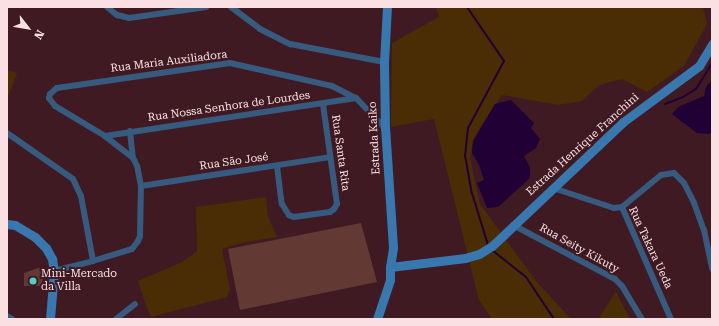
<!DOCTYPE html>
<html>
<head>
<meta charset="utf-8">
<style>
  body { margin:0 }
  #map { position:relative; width:719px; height:326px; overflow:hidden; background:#3f1a22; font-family:"Roboto Serif",serif }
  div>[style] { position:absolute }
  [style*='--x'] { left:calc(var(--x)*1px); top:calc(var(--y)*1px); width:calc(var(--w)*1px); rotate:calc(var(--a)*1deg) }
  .green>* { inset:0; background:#4a2c05 }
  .water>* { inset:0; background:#210035 }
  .stream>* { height:2px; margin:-1px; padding:0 1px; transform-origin:1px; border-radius:1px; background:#210035 }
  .building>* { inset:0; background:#623933 }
  .street>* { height:6px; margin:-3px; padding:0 3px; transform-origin:3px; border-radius:3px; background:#365b7e }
  .secondary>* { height:9px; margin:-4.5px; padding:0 4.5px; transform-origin:4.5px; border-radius:4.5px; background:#3977af }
  .dots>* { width:11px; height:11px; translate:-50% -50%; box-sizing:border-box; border:2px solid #3f1a22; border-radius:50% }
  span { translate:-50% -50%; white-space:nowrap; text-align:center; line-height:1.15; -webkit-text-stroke:4px #3f1a22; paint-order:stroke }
  .street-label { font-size:11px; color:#fae0e3 }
  .poi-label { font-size:11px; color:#fae0e3 }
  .left { translate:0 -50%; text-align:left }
  .frame { position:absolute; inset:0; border:8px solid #fae0e3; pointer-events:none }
  .north { position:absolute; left:8px; top:8px; width:40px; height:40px; -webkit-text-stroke:3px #3f1a22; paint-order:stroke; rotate:121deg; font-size:11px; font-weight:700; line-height:16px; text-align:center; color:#fae0e3 }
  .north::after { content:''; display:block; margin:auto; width:14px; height:18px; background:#fae0e3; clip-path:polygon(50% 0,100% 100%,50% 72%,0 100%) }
</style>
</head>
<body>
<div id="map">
  <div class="green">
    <i style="clip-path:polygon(436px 7px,703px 7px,707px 24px,684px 66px,647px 92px,622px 79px,599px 85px,582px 101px,558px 105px,502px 95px,479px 129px,473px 142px,470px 158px,480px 204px,536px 281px,571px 319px,492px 319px,479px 300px,434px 119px,391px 127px,392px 43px,439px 17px)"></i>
    <i style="clip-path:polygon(7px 70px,17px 73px,9px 95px,7px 94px)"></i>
    <i style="clip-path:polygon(266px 197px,268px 217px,277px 237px,241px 243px,222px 249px,230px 289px,227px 297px,151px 317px,145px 303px,138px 281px,182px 262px,197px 251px,196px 207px)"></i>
    <i style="clip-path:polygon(616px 292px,630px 319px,598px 319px)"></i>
  </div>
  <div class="water">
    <i style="clip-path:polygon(712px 80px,712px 133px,708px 134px,697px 133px,672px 114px,678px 107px,704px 96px,706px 87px)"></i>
    <i style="clip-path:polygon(511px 100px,534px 123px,531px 128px,540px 139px,536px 148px,524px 156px,530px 167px,530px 178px,498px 207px,487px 208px,477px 183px,484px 180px,479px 165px,472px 153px,473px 141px,495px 104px)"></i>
  </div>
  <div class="stream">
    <i style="--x:467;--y:7;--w:65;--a:55.6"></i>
    <i style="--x:504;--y:61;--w:76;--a:118.2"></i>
    <i style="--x:468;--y:128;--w:27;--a:96"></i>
    <i style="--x:465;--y:155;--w:39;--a:80"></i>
    <i style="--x:472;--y:193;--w:54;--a:72.9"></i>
    <i style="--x:665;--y:104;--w:19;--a:-21"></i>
    <i style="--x:683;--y:97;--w:15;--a:-32"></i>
    <i style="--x:696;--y:89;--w:31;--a:-58"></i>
    <i style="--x:492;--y:250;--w:43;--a:38.5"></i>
    <i style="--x:526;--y:277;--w:50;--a:56.3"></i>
  </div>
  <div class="building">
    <i style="clip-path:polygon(361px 223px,377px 282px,240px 310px,228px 249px)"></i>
    <i style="clip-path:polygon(41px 267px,43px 276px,42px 286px,24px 286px,24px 273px)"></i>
  </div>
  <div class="street">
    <i style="--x:107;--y:7;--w:13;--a:39"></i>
    <i style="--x:117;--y:15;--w:12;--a:14"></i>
    <i style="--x:129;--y:18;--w:78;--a:-8.1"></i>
    <i style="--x:231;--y:7;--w:36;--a:37"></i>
    <i style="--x:260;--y:29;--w:34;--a:27"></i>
    <i style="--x:290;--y:44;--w:96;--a:10.8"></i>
    <i style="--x:130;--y:131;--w:27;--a:84"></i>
    <i style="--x:7;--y:133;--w:80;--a:34.9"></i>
    <i style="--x:73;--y:179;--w:19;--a:65"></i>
    <i style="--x:81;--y:196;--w:66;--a:79.5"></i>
    <i style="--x:105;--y:136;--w:254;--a:-8.6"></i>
    <i style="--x:277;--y:166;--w:38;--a:83"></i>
    <i style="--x:282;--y:204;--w:13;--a:58"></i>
    <i style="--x:289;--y:215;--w:5;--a:22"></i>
    <i style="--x:294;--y:217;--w:36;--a:-8"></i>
    <i style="--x:330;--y:212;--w:5;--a:-37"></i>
    <i style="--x:334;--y:209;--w:6;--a:-59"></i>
    <i style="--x:337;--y:204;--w:101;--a:-98"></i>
    <i style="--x:141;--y:186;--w:191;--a:-8.7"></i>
    <i style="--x:553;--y:188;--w:64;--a:18.2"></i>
    <i style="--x:614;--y:208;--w:8;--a:-7"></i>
    <i style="--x:622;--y:207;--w:50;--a:-39.4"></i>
    <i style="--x:661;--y:175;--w:13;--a:-9"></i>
    <i style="--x:674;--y:173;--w:14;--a:45"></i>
    <i style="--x:684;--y:183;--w:22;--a:63"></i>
    <i style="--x:694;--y:203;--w:29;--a:70"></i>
    <i style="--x:704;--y:230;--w:40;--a:78"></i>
    <i style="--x:622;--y:207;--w:122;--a:66.4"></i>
    <i style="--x:513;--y:225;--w:115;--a:27.9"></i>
    <i style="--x:615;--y:279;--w:10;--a:45"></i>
    <i style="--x:622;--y:286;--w:39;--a:59"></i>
    <i style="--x:54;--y:271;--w:40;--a:-14.4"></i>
    <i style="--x:93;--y:261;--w:41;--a:-17.1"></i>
    <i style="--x:132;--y:249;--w:10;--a:-53"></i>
    <i style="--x:138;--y:241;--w:5;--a:-68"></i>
    <i style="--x:140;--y:236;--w:50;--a:-88.9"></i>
    <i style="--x:141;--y:186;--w:20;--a:-101"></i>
    <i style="--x:137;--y:166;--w:9;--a:-117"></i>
    <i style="--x:133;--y:158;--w:36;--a:-142"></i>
    <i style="--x:105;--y:136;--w:58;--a:-149"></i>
    <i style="--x:55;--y:106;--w:10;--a:-127"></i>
    <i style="--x:49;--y:98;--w:4;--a:-76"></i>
    <i style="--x:50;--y:94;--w:9;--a:-41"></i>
    <i style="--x:57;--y:88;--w:175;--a:-8.2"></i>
    <i style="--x:230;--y:63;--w:105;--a:12.7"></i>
    <i style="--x:332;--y:86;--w:27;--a:27"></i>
    <i style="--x:356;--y:98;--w:42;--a:46"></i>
    <i style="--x:7;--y:316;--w:6;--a:31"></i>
    <i style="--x:116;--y:319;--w:24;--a:-38"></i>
  </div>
  <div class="secondary">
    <i style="--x:7;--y:224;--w:8;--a:7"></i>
    <i style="--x:15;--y:225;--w:23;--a:31"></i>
    <i style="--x:35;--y:237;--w:16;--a:45"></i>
    <i style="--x:46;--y:248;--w:13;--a:61"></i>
    <i style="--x:52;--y:259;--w:12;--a:81"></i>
    <i style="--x:54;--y:271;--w:48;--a:94.8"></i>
    <i style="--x:390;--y:267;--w:76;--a:-6.8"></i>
    <i style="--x:465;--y:258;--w:15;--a:-16"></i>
    <i style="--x:479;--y:254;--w:15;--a:-32"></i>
    <i style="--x:492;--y:246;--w:180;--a:-43.4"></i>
    <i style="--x:623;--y:122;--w:94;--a:-36.4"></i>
    <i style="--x:699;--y:66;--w:26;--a:-59"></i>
    <i style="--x:377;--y:319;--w:41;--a:-71.6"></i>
    <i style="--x:390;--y:280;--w:13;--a:-90"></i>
    <i style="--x:390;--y:267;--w:20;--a:-81"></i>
    <i style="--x:393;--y:247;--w:119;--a:-93.8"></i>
    <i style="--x:385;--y:128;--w:66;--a:-90.9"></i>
    <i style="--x:384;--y:62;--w:55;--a:-86.9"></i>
  </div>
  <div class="dots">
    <i style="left:33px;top:281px;background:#55cec4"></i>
  </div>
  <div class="street-label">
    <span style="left:169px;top:62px;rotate:-7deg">Rua Maria Auxiliadora</span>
    <span style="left:229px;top:107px;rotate:-8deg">Rua Nossa Senhora de Lourdes</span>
    <span style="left:375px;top:138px;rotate:-93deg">Estrada Kaiko</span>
    <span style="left:583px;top:145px;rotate:-42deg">Estrada Henrique Franchini</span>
    <span style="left:340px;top:153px;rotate:82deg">Rua Santa Rita</span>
    <span style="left:234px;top:162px;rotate:-8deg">Rua São José</span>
    <span style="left:650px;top:248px;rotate:65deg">Rua Takara Ueda</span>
    <span style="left:579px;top:249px;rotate:29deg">Rua Seity Kikuty</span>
  </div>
  <div class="poi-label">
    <span class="left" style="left:41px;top:281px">Mini-Mercado<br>da Villa</span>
  </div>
  <div class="frame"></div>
  <div class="north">N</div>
</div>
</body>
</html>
